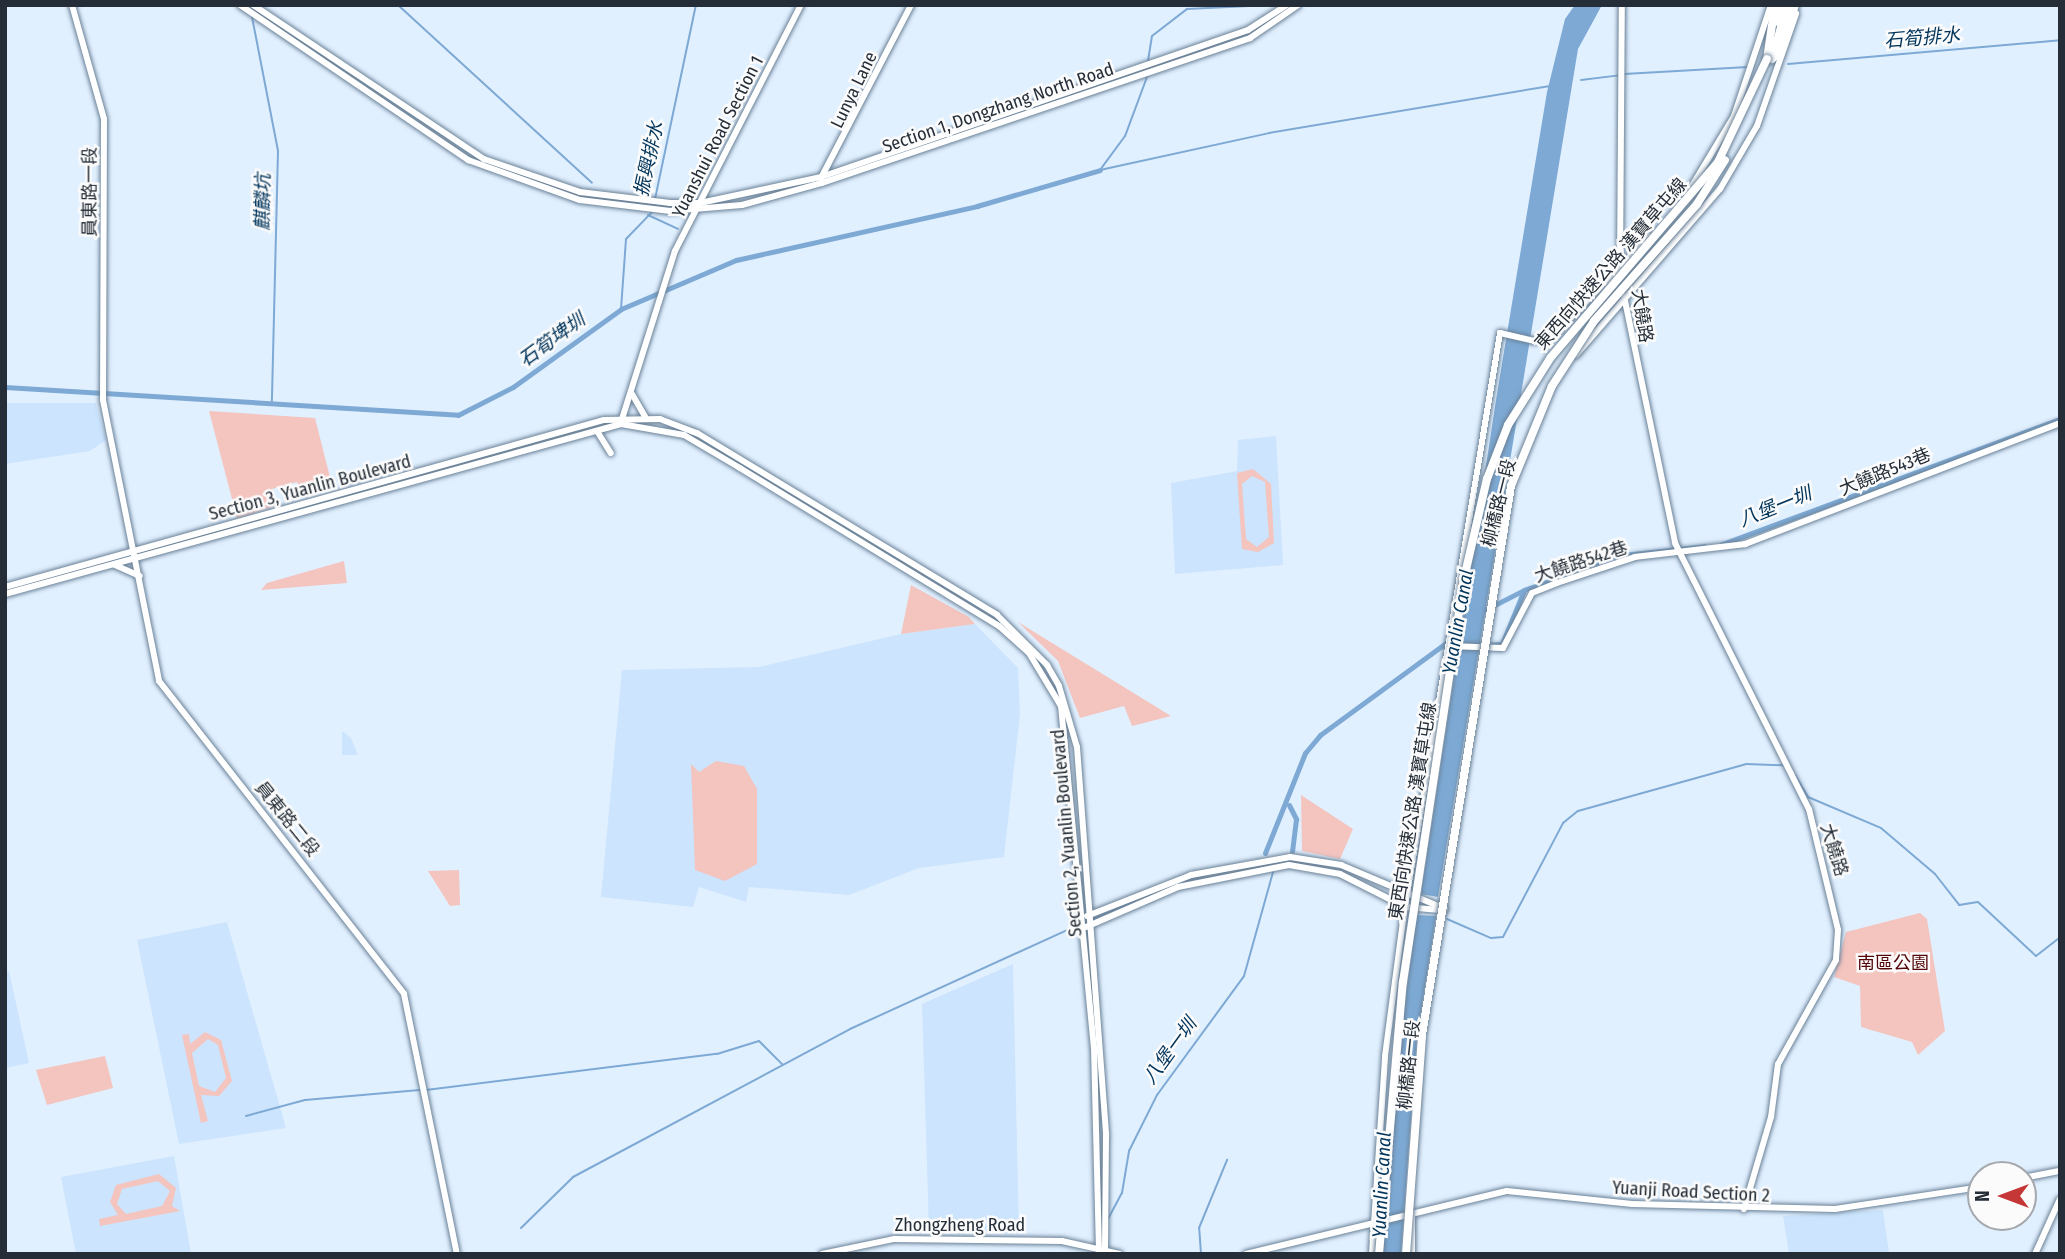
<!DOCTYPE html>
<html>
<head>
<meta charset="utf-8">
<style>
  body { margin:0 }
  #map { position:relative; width:2065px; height:1259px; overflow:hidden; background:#e1f0ff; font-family:"Fira Sans Condensed","Noto Sans TC",sans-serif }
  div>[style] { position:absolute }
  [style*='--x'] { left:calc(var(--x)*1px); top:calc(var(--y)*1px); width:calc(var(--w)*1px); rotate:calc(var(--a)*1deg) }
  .built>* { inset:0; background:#cce4fd }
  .green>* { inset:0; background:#f4c4bf }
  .water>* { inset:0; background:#7da9d4 }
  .stream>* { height:2px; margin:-1px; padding:0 1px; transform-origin:1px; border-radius:1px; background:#7da9d4 }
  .canal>* { height:5px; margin:-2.5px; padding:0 2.5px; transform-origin:2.5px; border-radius:2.5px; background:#7da9d4 }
  .roads { filter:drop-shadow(0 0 2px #6a8197) drop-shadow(0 0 2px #6a8197) }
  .secondary>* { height:6px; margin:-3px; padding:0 3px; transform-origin:3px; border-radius:3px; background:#fff }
  .highway>* { height:8px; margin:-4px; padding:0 4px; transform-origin:4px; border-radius:4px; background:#fff }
  .bridges { filter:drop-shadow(0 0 2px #6a8197) drop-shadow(0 0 2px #6a8197) }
  .highway-bridge>* { height:8px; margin:-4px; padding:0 4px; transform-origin:4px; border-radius:4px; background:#fff }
  span { translate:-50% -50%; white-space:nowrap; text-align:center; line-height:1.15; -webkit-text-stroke:5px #fbfbfb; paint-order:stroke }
  .street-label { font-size:18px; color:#252e38 }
  .park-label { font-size:18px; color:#54060a }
  .water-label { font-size:19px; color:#00345b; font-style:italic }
  .frame { position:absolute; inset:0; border:7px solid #252e38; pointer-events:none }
  .north { position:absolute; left:1967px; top:1161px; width:70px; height:70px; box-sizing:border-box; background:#fbfbfb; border:2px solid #a5a9ad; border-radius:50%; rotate:270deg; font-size:19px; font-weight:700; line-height:28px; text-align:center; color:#252e38 }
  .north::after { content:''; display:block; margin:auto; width:24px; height:32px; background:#c53636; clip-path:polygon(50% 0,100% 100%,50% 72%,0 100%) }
</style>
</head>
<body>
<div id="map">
  <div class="built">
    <i style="clip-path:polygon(5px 403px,96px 403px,106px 440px,90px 451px,5px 464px)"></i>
    <i style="clip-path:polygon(1276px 436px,1283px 565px,1175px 574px,1171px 483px,1237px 471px,1238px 440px)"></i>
    <i style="clip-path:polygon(975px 624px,1018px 668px,1020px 714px,1004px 857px,919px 868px,849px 895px,749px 887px,746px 902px,699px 887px,693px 907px,601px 897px,622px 670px,759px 667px,901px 634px)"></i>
    <i style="clip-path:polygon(342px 731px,351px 738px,358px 755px,342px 755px)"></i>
    <i style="clip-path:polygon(227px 922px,286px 1128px,179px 1144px,137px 940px)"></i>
    <i style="clip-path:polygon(1013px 964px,1019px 1233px,929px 1232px,922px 1004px)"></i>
    <i style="clip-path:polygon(9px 971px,29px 1063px,5px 1068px,5px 972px)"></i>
    <i style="clip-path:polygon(174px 1156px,191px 1254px,76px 1254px,61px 1177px)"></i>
    <i style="clip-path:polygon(1883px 1210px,1889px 1254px,1789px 1254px,1783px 1216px)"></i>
  </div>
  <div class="green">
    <i style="clip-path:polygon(209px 411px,315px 418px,333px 489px,302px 498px,297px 482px,272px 489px,276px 506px,237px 518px)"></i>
    <i style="clip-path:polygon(evenodd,1253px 469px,1271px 484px,1274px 543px,1258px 552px,1242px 549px,1237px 473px,1253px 469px,1252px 476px,1265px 482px,1269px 537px,1257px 547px,1246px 539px,1242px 484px,1252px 476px)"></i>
    <i style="clip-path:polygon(344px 561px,347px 583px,261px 590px,267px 583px)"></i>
    <i style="clip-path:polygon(911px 585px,969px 617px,975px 624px,901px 634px)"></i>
    <i style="clip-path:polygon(1018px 622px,1171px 716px,1132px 726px,1124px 706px,1080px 718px,1058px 661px)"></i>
    <i style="clip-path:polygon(716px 761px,744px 766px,757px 789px,757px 864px,725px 881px,695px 870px,691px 764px,699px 772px)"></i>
    <i style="clip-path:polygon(1301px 795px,1353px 829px,1340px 859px,1302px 851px)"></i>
    <i style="clip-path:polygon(459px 870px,460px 905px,450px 906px,428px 871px)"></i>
    <i style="clip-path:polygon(1920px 913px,1927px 919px,1945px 1031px,1918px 1055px,1912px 1042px,1861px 1027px,1860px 986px,1834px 977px,1846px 932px)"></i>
    <i style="clip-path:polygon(evenodd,205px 1032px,221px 1040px,232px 1081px,219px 1096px,201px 1095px,208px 1121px,201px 1123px,182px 1035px,189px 1034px,190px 1044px,205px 1032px,208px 1039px,218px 1045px,226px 1078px,215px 1092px,199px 1086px,192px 1053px,208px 1039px)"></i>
    <i style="clip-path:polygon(105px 1056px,113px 1088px,47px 1105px,36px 1070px)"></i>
    <i style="clip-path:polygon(evenodd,159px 1174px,176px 1188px,172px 1206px,180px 1211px,100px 1226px,99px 1219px,118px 1215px,110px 1202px,116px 1185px,159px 1174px,158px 1181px,170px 1191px,162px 1206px,126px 1214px,117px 1204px,122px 1189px,158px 1181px)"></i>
  </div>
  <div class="water">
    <i style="clip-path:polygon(1575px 5px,1602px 5px,1578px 49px,1438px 897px,1421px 894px,1496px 400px,1547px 92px,1565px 19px)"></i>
    <i style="clip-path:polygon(1417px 915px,1436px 916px,1417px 1037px,1401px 1254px,1382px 1254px,1395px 1074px)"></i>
  </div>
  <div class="stream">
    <i style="--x:398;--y:5;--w:263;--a:42.5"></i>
    <i style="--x:252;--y:17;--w:136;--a:79"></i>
    <i style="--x:278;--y:151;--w:252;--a:91.4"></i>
    <i style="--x:1148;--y:61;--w:25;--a:-81"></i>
    <i style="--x:1152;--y:36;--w:44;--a:-37.6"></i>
    <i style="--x:1187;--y:9;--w:83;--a:-2.8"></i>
    <i style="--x:1788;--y:64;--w:273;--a:-5"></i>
    <i style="--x:1624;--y:74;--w:124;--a:-3.2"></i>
    <i style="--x:1147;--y:77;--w:63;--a:110.4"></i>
    <i style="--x:1125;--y:136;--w:42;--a:126.3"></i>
    <i style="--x:1100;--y:170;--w:173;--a:-12.3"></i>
    <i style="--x:1269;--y:133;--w:285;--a:-9.5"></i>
    <i style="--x:1581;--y:80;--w:38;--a:-7"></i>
    <i style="--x:655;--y:199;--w:198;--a:-78.1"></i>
    <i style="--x:648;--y:215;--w:33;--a:25"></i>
    <i style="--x:621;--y:309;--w:70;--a:-85.9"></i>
    <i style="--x:626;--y:239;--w:37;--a:-46"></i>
    <i style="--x:1795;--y:775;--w:26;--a:59"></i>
    <i style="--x:1808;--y:797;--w:79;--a:23"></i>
    <i style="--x:1881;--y:828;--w:71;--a:40.4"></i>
    <i style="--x:1935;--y:874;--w:39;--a:52"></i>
    <i style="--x:1959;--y:905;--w:19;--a:-9"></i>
    <i style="--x:1978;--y:902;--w:79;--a:43"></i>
    <i style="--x:2036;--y:956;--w:31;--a:-38"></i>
    <i style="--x:1179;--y:884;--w:29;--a:-18"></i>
    <i style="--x:1092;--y:919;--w:50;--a:-23.5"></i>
    <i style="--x:1447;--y:919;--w:48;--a:23.4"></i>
    <i style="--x:1491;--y:938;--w:12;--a:-5"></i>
    <i style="--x:1503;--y:937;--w:129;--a:-62.2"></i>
    <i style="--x:1563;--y:823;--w:19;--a:-39"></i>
    <i style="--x:1578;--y:811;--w:174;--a:-15.6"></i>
    <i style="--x:1746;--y:764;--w:38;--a:2"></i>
    <i style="--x:426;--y:1090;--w:293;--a:-7.1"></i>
    <i style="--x:717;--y:1054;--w:44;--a:-17.2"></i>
    <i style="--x:759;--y:1041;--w:33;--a:45"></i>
    <i style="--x:246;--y:1116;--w:61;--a:-15.2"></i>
    <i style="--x:305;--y:1100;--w:115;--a:-5"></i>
    <i style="--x:1108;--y:1219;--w:30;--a:-62"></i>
    <i style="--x:1122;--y:1193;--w:43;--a:-80.5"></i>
    <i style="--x:1129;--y:1151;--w:63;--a:-63.4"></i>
    <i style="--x:1157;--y:1095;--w:147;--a:-53.8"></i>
    <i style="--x:1244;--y:976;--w:108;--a:-74.4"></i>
    <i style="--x:521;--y:1228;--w:73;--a:-44.4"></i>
    <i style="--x:573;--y:1177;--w:314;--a:-28.1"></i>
    <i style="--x:850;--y:1029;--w:253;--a:-24.5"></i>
    <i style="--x:1201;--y:1254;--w:26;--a:-94"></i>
    <i style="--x:1199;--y:1228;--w:74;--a:-67.6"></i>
  </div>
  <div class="canal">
    <i style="--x:5;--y:387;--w:454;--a:3.5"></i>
    <i style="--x:458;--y:415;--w:62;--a:-27"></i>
    <i style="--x:513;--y:387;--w:133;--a:-35.8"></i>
    <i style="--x:621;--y:309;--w:125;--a:-23.1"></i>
    <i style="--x:736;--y:260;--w:247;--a:-12.6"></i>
    <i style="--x:977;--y:206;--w:128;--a:-16.3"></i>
    <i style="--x:1722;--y:544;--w:360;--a:-20.3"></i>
    <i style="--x:1477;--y:614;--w:53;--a:-27.1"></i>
    <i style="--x:1488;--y:645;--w:14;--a:-4"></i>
    <i style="--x:1502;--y:644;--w:58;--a:-67.8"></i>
    <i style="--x:1524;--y:590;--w:106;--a:-19.3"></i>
    <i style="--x:1624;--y:555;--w:81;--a:-6.3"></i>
    <i style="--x:1289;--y:805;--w:16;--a:63"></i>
    <i style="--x:1296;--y:819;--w:32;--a:97"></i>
    <i style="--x:1265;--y:853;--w:108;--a:-68.2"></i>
    <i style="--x:1305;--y:753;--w:23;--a:-50"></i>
    <i style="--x:1320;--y:735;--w:161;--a:-36.2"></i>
  </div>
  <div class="roads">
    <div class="secondary">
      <i style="--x:72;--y:5;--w:118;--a:74.3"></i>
      <i style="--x:104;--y:119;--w:281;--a:90.2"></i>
      <i style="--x:103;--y:400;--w:287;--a:78.7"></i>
      <i style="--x:159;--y:681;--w:397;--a:51.9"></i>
      <i style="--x:404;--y:994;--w:265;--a:78.5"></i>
      <i style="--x:240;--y:5;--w:276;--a:34.2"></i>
      <i style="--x:468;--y:160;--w:119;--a:19.7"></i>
      <i style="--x:580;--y:200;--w:91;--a:7"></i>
      <i style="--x:670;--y:211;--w:72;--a:-4.8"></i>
      <i style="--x:742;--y:205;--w:83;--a:-15.4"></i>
      <i style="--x:822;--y:183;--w:452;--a:-18.7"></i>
      <i style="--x:1250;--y:38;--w:58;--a:-34.5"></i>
      <i style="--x:253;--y:5;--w:278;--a:33.7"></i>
      <i style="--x:484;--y:159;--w:102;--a:19"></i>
      <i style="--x:580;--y:192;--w:91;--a:7"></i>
      <i style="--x:670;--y:203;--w:30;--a:0"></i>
      <i style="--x:700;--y:203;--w:124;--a:-12.1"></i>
      <i style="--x:821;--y:177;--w:452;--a:-19"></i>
      <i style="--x:1248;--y:30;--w:46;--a:-32.7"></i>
      <i style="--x:821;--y:178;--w:195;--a:-62.5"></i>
      <i style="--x:1687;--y:194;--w:91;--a:-58.9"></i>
      <i style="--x:1734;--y:116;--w:117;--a:-71.6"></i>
      <i style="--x:1620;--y:268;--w:263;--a:-89.6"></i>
      <i style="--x:1624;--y:296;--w:252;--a:78.3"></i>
      <i style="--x:1675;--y:543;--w:298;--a:63.3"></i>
      <i style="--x:1809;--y:809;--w:124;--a:76.5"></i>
      <i style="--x:1838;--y:930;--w:30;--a:94"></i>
      <i style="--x:1836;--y:960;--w:119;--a:119.1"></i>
      <i style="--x:1778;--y:1064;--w:53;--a:97.5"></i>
      <i style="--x:1771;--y:1117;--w:96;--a:106.4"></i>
      <i style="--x:1576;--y:355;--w:220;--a:-49.1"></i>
      <i style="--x:1720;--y:189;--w:73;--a:-59.6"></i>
      <i style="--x:1757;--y:126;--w:119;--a:-70.8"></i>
      <i style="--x:632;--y:394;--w:28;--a:60"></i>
      <i style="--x:622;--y:419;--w:176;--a:-72.5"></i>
      <i style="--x:675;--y:251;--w:276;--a:-62.9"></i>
      <i style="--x:597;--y:431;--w:26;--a:58"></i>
      <i style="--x:115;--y:565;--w:27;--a:24"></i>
      <i style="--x:5;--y:587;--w:622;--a:-15.58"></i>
      <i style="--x:604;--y:420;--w:56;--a:-1"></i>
      <i style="--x:660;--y:419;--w:40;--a:21"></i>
      <i style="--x:697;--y:433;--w:351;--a:31.2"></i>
      <i style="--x:997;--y:615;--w:71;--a:45"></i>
      <i style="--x:1047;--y:665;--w:24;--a:60"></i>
      <i style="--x:1059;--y:686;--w:64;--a:73.6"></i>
      <i style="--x:1077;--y:747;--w:390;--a:85.7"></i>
      <i style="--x:1106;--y:1136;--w:118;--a:90.5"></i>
      <i style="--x:5;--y:594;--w:639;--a:-15.43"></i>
      <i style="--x:621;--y:424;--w:64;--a:9.9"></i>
      <i style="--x:684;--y:435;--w:65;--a:30.5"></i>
      <i style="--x:740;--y:468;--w:303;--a:31.4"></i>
      <i style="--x:999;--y:626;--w:40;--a:42"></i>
      <i style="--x:1029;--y:653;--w:62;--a:58.9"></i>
      <i style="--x:1061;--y:706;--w:343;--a:84.5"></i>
      <i style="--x:1094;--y:1047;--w:207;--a:88.6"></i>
      <i style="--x:1450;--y:646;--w:53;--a:2.2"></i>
      <i style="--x:1503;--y:648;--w:62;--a:-62.2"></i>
      <i style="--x:1532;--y:593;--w:27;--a:-22"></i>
      <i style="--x:1557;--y:583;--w:82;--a:-18.4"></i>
      <i style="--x:1635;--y:557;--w:111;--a:-6.7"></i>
      <i style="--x:1745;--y:544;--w:337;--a:-21"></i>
      <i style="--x:1087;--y:916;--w:112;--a:-21.5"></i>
      <i style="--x:1191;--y:875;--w:101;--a:-10.3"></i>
      <i style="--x:1290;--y:857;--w:52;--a:8.9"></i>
      <i style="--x:1341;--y:865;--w:113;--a:22.9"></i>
      <i style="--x:1086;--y:927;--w:100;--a:-23.5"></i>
      <i style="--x:1178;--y:887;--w:113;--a:-11.2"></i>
      <i style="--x:1289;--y:865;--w:52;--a:10"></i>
      <i style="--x:1340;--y:874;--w:73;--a:26.9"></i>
      <i style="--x:1405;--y:907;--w:38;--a:5"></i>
      <i style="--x:2023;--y:1178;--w:38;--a:-11"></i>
      <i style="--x:822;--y:1254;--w:74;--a:-11.8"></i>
      <i style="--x:894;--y:1239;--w:168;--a:0.7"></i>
      <i style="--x:1062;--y:1241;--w:59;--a:12.6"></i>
      <i style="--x:1246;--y:1254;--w:268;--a:-13.6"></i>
      <i style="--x:1507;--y:1191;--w:126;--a:5.9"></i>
      <i style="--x:1632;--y:1204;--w:203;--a:1.4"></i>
      <i style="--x:1835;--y:1209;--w:148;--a:-8.6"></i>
      <i style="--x:1372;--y:1254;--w:198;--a:-86.2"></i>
      <i style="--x:1385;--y:1056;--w:150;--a:-82.4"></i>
      <i style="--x:1405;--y:907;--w:582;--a:-80.6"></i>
      <i style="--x:1500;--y:333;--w:35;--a:13"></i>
      <i style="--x:1534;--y:341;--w:22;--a:-18"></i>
      <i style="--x:1555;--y:334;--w:136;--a:-45.9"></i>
      <i style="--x:1412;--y:1254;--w:38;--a:-90"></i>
      <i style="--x:2035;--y:1254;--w:60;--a:-65.6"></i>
    </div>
    <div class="highway">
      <i style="--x:1778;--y:22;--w:17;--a:-80"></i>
      <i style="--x:1773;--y:56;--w:53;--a:-74.6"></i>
      <i style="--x:1767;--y:59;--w:55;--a:-81.6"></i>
      <i style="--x:1772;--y:59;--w:12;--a:-42"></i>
      <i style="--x:1781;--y:51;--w:48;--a:-73.1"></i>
    </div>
  </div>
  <div class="bridges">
    <div class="highway-bridge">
      <i style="--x:1379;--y:1254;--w:273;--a:-85"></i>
      <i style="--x:1403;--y:982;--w:413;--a:-81.4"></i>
      <i style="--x:1465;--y:574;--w:98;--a:-77"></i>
      <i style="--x:1487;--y:479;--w:58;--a:-68.7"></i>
      <i style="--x:1508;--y:425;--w:80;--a:-57.7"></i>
      <i style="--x:1551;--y:357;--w:257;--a:-49.4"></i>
      <i style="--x:1718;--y:162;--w:114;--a:-64.6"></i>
      <i style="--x:1406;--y:1254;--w:220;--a:-85.8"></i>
      <i style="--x:1422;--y:1035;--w:556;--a:-80.79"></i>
      <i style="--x:1511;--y:486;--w:108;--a:-67.7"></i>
      <i style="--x:1552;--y:386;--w:77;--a:-57.1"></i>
      <i style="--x:1594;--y:321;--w:156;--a:-48.6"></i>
      <i style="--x:1697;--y:204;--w:52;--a:-57.5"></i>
    </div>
  </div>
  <div class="street-label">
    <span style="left:854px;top:90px;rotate:-64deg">Lunya Lane</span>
    <span style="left:998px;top:108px;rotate:-19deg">Section 1, Dongzhang North Road</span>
    <span style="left:718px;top:137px;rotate:-63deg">Yuanshui Road Section 1</span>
    <span style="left:90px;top:192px;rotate:-90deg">員東路一段</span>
    <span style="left:1611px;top:264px;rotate:-49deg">東西向快速公路 漢寶草屯線</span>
    <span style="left:1642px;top:316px;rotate:81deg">大饒路</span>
    <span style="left:1885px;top:472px;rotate:-22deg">大饒路543巷</span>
    <span style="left:310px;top:488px;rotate:-15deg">Section 3, Yuanlin Boulevard</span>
    <span style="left:1499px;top:503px;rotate:-76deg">柳橋路一段</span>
    <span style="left:1581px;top:562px;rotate:-18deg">大饒路542巷</span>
    <span style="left:1413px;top:811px;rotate:-81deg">東西向快速公路 漢寶草屯線</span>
    <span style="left:287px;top:819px;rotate:51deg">員東路二段</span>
    <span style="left:1067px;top:833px;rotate:-95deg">Section 2, Yuanlin Boulevard</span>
    <span style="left:1834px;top:850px;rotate:73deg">大饒路</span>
    <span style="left:1409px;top:1065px;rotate:-84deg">柳橋路一段</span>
    <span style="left:1691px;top:1192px;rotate:3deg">Yuanji Road Section 2</span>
    <span style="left:960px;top:1225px">Zhongzheng Road</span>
  </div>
  <div class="park-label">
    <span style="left:1893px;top:963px">南區公園</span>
  </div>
  <div class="water-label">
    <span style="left:1922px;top:38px;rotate:-5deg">石筍排水</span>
    <span style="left:649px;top:159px;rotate:-78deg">振興排水</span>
    <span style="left:263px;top:202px;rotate:-89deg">麒麟坑</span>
    <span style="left:552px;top:340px;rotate:-36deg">石筍埤圳</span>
    <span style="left:1775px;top:507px;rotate:-22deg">八堡一圳</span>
    <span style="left:1458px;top:622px;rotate:-80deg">Yuanlin Canal</span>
    <span style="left:1170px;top:1051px;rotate:-54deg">八堡一圳</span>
    <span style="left:1382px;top:1185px;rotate:-87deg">Yuanlin Canal</span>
  </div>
  <div class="frame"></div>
  <div class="north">N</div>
</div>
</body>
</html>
